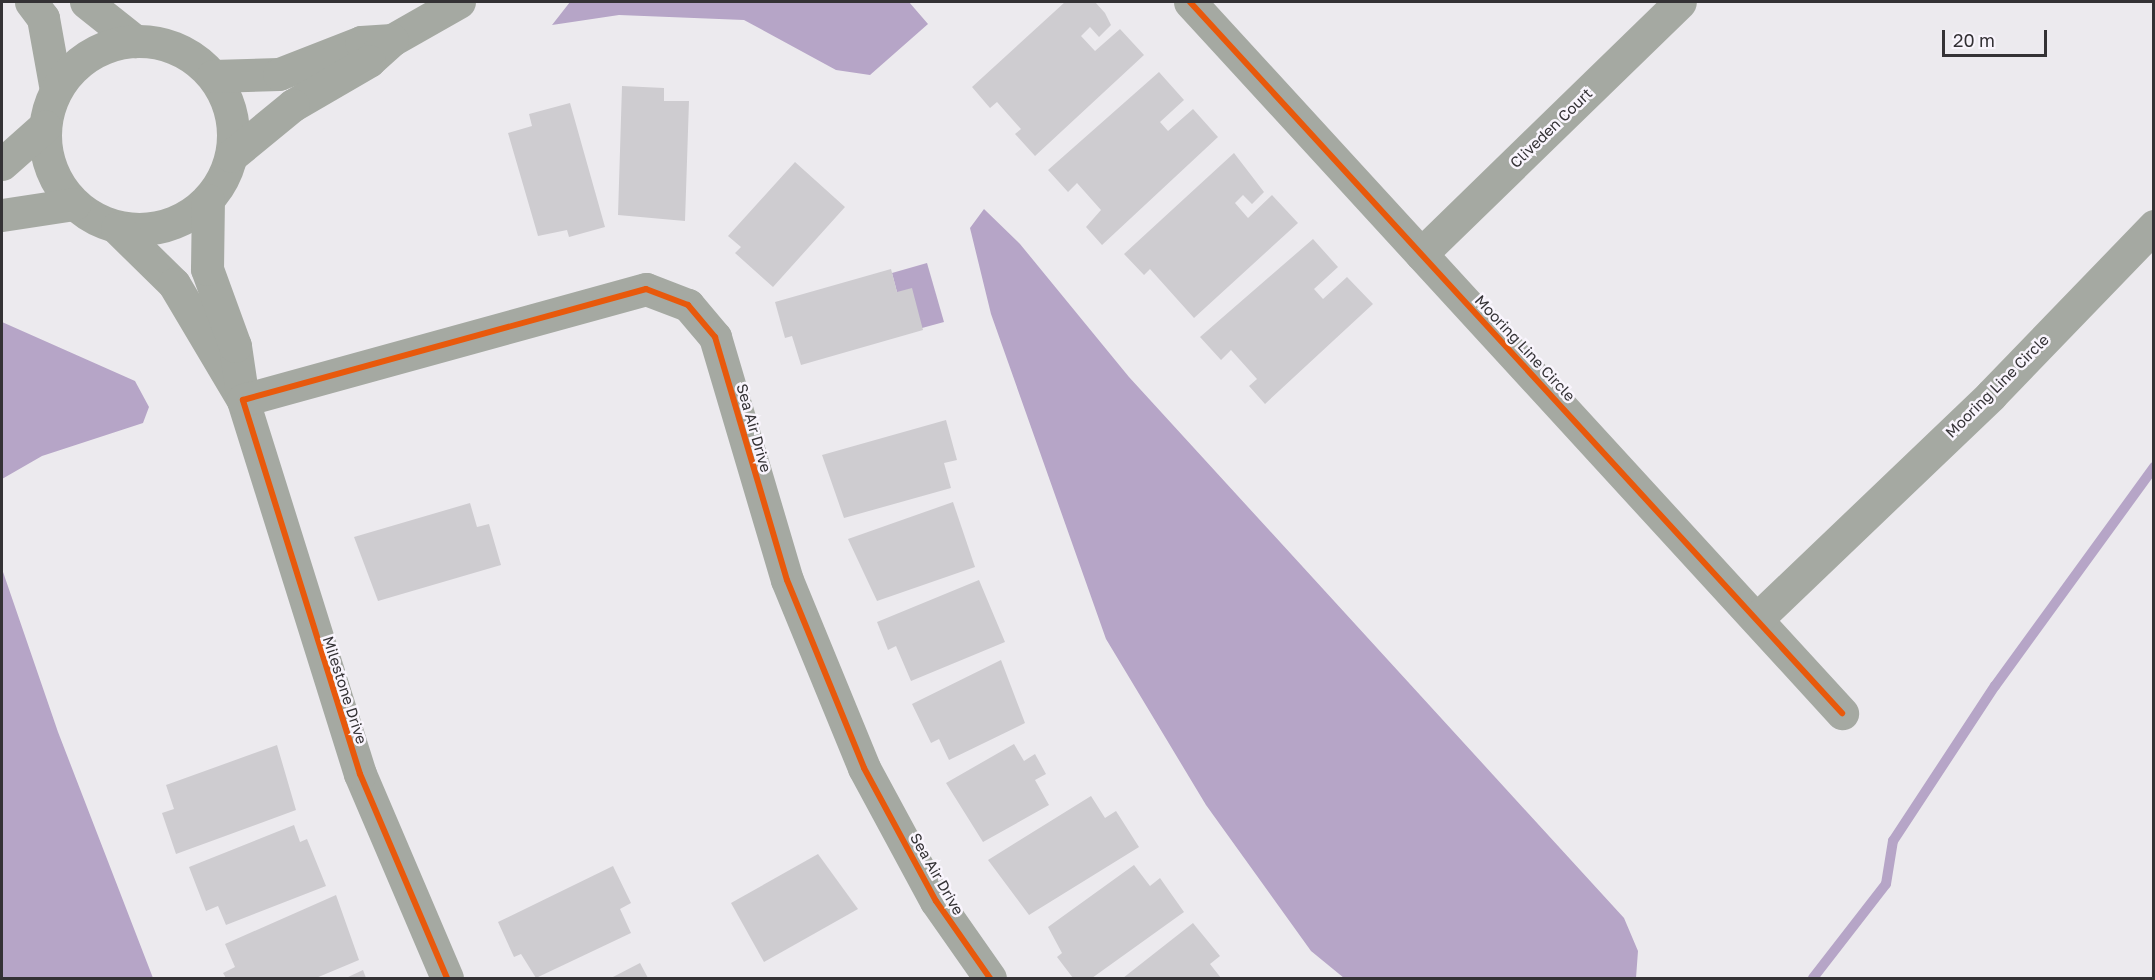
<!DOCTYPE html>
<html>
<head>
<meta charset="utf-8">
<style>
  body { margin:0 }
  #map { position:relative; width:2155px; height:980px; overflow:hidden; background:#eceaee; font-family:"Golos Text",sans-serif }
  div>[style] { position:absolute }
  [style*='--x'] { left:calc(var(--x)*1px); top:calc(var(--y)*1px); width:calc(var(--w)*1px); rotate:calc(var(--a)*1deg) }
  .water>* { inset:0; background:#b6a5c7 }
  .stream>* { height:10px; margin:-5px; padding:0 5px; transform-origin:5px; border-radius:5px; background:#b6a5c7 }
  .building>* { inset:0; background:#ceccd0 }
  .street>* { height:33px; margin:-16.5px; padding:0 16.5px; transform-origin:16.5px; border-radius:16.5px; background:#a5a9a2 }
  .street>.ring { margin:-16.5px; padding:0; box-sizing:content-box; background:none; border:33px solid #a5a9a2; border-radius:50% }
  .cycleway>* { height:6px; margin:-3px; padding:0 3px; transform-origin:3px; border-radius:3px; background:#e8590c }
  span { translate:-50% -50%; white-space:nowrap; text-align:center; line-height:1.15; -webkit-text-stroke:5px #f9f5fd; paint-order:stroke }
  .street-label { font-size:15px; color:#343235 }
  .frame { position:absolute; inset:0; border:3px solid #343235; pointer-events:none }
  .scale { position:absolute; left:1942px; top:30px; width:105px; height:27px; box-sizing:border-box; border:3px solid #343235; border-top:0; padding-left:8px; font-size:18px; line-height:21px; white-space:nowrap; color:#343235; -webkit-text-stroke:4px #f9f5fd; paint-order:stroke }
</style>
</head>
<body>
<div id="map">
  <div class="water">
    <i style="clip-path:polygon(570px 2px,909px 2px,928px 24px,870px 75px,836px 70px,744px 20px,619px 15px,552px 25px)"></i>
    <i style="clip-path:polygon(984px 209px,1020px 244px,1129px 377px,1624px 918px,1638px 951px,1636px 978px,1344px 978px,1311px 951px,1206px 805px,1106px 639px,991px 314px,970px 228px)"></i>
    <i style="clip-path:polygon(927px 263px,944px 322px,922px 328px,897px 292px,892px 273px)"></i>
    <i style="clip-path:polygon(2px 322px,135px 381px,149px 407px,143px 423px,42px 456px,2px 479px)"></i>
    <i style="clip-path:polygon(2px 569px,58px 732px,153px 978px,2px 978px)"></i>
  </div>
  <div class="stream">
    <i style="--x:1813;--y:978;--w:119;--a:-52.2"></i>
    <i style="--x:1886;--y:884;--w:44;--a:-80.8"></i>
    <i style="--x:1893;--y:841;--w:186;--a:-56.7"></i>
    <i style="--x:1995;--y:686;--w:271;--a:-54"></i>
  </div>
  <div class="building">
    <i style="clip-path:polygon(1065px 2px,1095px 2px,1105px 13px,1111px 25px,1099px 37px,1090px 27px,1081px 36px,1095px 51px,1120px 29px,1144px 55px,1035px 156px,1015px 134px,1021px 129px,997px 102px,990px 108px,972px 87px)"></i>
    <i style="clip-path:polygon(1159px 72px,1184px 100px,1160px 122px,1168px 131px,1193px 109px,1218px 137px,1102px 245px,1086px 227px,1101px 210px,1077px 183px,1068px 192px,1048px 170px)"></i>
    <i style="clip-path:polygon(622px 86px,664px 88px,664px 101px,689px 101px,685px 221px,618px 215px)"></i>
    <i style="clip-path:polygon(570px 103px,605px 227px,569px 237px,567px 230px,538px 236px,508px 133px,532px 126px,529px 114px)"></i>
    <i style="clip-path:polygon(1234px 153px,1264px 192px,1252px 204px,1243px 195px,1235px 203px,1248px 218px,1272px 195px,1298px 223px,1194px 318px,1150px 269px,1144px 275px,1124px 254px)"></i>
    <i style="clip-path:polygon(795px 162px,845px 207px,773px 287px,735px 253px,741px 247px,728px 236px)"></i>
    <i style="clip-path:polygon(1313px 239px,1338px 267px,1314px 289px,1323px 299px,1347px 277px,1373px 304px,1265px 404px,1249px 386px,1257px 379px,1231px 350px,1221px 360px,1200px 337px)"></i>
    <i style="clip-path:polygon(891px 269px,897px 292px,912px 288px,923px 330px,801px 365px,792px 336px,785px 338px,775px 302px)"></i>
    <i style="clip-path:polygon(946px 420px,957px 460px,944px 463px,951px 488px,844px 518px,822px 455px)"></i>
    <i style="clip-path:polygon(953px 502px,975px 567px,877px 601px,848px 539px)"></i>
    <i style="clip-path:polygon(470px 503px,477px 527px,489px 524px,501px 565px,378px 601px,354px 537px)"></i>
    <i style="clip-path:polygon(979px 580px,1005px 642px,911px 681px,896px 646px,888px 650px,877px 622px)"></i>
    <i style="clip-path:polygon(1001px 660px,1025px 723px,949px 760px,939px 739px,931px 743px,912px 704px)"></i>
    <i style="clip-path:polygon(1014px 744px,1024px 761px,1035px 754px,1046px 774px,1035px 780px,1049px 805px,983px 842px,946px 783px)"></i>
    <i style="clip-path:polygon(277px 745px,296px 810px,176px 854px,162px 813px,174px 809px,166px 785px)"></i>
    <i style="clip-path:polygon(1091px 796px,1105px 818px,1116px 811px,1139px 847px,1029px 915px,988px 860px)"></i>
    <i style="clip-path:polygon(294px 825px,300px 842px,307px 839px,326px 886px,226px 925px,218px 906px,206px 911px,189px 867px)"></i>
    <i style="clip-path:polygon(818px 854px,858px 909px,764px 962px,731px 903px)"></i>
    <i style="clip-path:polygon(1134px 865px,1150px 886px,1160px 878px,1184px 912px,1092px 978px,1073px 978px,1057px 957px,1062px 953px,1048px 927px)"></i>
    <i style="clip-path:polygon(613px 866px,631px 903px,620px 909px,631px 933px,536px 978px,521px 954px,514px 957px,498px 922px)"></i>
    <i style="clip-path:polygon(336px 895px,359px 960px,316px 978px,226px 978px,223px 973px,235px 967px,225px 944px)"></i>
    <i style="clip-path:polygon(1193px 923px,1220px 956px,1210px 964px,1221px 978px,1123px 978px)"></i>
    <i style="clip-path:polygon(640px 963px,648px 978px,611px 978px)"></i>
    <i style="clip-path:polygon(363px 970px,366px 978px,346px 978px)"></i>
  </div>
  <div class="street">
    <i style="--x:31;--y:2;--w:20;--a:53"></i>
    <i style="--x:43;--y:18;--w:73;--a:79.8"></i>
    <i style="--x:86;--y:2;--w:63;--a:38.5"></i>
    <i style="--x:1190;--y:2;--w:965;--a:47.48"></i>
    <i style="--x:392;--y:40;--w:77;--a:-29.6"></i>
    <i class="ring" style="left:45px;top:41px;width:155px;height:155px"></i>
    <i style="--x:213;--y:76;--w:66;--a:-1.7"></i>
    <i style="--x:279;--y:74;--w:88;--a:-21.3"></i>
    <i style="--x:361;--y:42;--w:31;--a:-4"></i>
    <i style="--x:392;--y:40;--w:31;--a:138"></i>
    <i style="--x:369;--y:61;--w:88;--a:149.9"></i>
    <i style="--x:293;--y:105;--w:80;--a:140.6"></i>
    <i style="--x:2;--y:164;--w:57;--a:-41.5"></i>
    <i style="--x:2;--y:215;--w:73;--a:-8.7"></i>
    <i style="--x:117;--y:228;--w:80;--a:44.5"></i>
    <i style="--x:174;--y:284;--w:135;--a:59.3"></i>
    <i style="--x:243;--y:400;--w:55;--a:-98.4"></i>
    <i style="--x:235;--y:346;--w:82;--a:-110"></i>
    <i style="--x:207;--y:269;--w:69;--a:-89.2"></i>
    <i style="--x:1421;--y:254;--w:361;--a:-44.2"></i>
    <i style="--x:1759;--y:617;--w:321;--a:-43.7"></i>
    <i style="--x:1991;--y:395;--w:235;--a:-46"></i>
    <i style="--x:447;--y:978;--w:222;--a:-113.1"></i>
    <i style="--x:360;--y:774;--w:392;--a:-107.4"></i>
    <i style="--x:243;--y:400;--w:418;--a:-15.4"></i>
    <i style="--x:646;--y:289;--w:45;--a:20.9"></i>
    <i style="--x:688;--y:305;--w:42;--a:49.8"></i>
    <i style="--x:715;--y:337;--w:253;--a:73.5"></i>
    <i style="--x:787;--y:580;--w:203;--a:67.7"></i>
    <i style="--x:864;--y:768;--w:151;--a:61.6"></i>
    <i style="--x:936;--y:901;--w:94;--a:55"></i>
  </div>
  <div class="cycleway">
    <i style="--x:1190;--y:2;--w:965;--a:47.48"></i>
    <i style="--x:447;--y:978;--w:222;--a:-113.1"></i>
    <i style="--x:360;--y:774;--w:392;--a:-107.4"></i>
    <i style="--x:243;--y:400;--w:418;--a:-15.4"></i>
    <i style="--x:646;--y:289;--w:45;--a:20.9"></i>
    <i style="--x:688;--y:305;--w:42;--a:49.8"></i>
    <i style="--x:715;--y:337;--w:253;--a:73.5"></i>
    <i style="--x:787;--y:580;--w:203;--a:67.7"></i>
    <i style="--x:864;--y:768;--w:151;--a:61.6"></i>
    <i style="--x:936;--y:901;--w:94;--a:55"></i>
  </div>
  <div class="street-label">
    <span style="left:1551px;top:128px;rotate:-44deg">Cliveden Court</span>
    <span style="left:1525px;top:348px;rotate:47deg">Mooring Line Circle</span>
    <span style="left:1997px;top:386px;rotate:-45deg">Mooring Line Circle</span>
    <span style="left:754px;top:428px;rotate:74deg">Sea Air Drive</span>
    <span style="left:345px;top:690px;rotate:72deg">Milestone Drive</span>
    <span style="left:937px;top:874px;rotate:60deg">Sea Air Drive</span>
  </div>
  <div class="frame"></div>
  <div class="scale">20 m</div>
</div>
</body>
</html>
